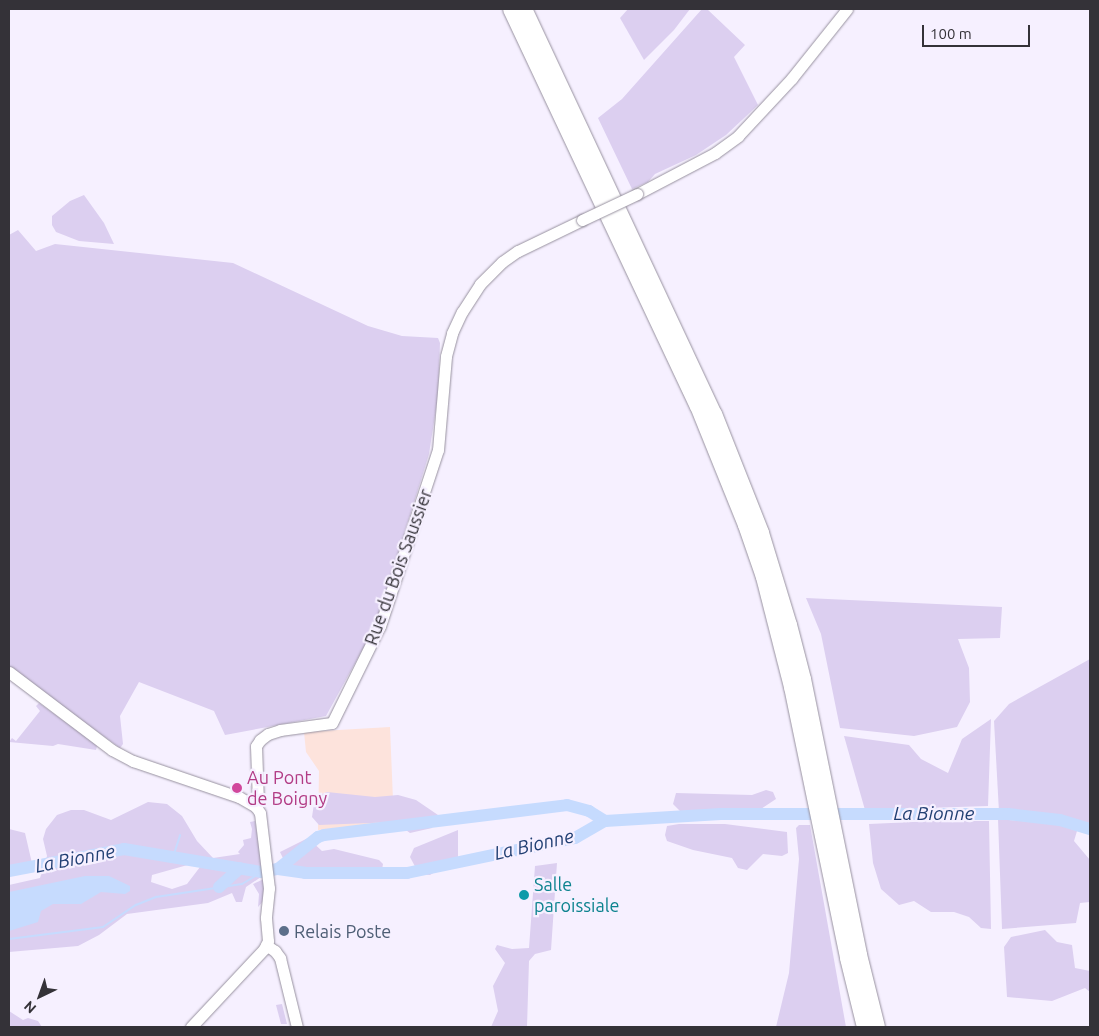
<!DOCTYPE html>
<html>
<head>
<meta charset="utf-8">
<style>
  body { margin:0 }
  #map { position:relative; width:1099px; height:1036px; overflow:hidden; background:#f6f0ff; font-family:Ubuntu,sans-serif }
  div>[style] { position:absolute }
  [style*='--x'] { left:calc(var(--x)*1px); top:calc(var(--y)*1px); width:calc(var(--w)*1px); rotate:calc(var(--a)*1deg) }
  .education>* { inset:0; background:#fde3dc }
  .green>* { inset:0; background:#dccff0 }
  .water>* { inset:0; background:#c6dbfe }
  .stream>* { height:2px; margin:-1px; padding:0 1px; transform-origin:1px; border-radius:1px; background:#c6dbfe }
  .river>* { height:12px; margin:-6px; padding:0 6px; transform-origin:6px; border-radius:6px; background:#c6dbfe }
  .roads { filter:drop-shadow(0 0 1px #97919f) drop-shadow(0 0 1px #97919f) }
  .minor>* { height:11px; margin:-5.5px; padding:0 5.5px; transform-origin:5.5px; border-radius:5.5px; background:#fff }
  .highway>* { height:16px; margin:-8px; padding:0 8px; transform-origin:8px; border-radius:8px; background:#fff }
  .bridges { filter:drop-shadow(0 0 1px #97919f) drop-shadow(0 0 1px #97919f) }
  .minor-bridge>* { height:11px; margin:-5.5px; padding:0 5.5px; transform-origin:5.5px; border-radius:5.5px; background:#fff }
  .dots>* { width:14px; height:14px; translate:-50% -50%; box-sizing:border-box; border:2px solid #f6f0ff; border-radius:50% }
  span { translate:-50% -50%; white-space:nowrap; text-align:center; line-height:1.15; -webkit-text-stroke:4.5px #f6f0ff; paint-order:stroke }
  .street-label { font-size:18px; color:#343238 }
  .hotel-label { font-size:18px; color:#b23c85 }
  .left { translate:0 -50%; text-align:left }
  .culture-label { font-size:18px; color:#0d838f }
  .service-label { font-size:18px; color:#4e5e75 }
  .water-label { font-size:19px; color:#213f73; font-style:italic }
  .frame { position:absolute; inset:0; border:10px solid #343238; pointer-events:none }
  .north { position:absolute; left:15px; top:971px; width:50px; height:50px; -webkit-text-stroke:4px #f6f0ff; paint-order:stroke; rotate:222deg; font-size:14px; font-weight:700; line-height:20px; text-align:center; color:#343238 }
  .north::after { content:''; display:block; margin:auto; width:18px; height:22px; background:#343238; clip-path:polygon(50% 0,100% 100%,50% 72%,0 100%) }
  .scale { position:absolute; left:922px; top:25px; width:108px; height:22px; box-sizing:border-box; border:2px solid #343238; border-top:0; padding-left:6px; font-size:15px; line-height:18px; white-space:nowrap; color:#343238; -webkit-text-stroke:4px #f6f0ff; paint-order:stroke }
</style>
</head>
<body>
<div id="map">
  <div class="education">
    <i style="clip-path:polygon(390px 727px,394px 824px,318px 830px,319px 771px,306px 752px,304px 732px)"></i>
  </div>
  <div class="green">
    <i style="clip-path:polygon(628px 9px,690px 9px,674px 30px,644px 60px,620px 18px)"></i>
    <i style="clip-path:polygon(702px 9px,707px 9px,745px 45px,734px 57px,758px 105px,726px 135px,696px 155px,655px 174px,648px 182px,632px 189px,598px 118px,622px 99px)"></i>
    <i style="clip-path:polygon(84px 195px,104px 223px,114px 244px,79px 241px,56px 232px,52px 225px,52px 216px,70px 201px)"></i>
    <i style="clip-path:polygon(18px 230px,36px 251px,55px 244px,233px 263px,368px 326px,402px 336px,438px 338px,440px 343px,438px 396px,429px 454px,376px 625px,326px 716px,225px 735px,214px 711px,139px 682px,120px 716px,123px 744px,120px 748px,9px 668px,9px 235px)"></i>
    <i style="clip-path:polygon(806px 598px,1002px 607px,1000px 638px,958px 639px,969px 668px,970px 702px,957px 727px,914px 736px,840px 728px,821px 634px)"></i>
    <i style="clip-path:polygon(1090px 659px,1090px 827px,999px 812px,994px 721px,1009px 704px)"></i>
    <i style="clip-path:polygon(39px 703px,93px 742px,97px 746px,96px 750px,58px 744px,53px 746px,9px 742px,12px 738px,16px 741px,40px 711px,36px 706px)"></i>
    <i style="clip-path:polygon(991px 719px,988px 806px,865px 810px,844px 736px,909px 745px,921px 759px,948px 773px,962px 739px)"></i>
    <i style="clip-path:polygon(766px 790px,773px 792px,776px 799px,761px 809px,680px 811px,673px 804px,676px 793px,752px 795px)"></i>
    <i style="clip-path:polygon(327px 792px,375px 797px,398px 795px,416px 800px,438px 815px,432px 828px,410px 833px,395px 822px,319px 825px,312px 817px,315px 797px)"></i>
    <i style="clip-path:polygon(evenodd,148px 802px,167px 804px,182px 816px,197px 841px,213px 858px,240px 854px,238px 852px,244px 845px,243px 840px,251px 838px,252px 829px,250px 822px,255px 821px,261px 856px,261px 877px,246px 887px,242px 902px,236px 902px,232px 893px,208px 903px,127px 914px,99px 935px,78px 946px,9px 952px,9px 885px,40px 878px,47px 856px,43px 839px,46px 829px,57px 815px,71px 810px,84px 810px,111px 820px,148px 802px,191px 864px,200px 867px,187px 884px,172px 889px,151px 882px,152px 875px,191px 864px)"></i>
    <i style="clip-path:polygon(998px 819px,1058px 824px,1077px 831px,1074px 841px,1090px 860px,1090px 902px,1080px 903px,1076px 923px,1002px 929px)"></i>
    <i style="clip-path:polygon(935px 821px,989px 821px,991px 929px,981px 928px,969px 917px,954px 912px,931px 912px,914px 901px,899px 905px,881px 889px,873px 863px,869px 824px)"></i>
    <i style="clip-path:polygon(679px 824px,725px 824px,787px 832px,788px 853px,782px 856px,763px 854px,747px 870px,738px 868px,732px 858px,693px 850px,667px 841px,665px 835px,667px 826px)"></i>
    <i style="clip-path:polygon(799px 825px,810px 825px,846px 1027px,776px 1027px,789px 973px,799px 859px,796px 828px)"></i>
    <i style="clip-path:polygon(9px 829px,25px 833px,34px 872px,9px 874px)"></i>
    <i style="clip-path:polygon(458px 830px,458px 857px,430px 875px,419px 874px,410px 857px,414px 848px)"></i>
    <i style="clip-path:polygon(308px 838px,322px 851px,334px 849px,379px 860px,383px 864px,382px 870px,379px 875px,356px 878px,291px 875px,280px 852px)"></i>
    <i style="clip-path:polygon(557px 863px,551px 950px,535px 954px,529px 961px,527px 1027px,491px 1027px,498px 1011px,493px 986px,505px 963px,495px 949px,497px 945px,512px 949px,529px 948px,535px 866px)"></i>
    <i style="clip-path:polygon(264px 879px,265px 899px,258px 907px,259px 894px,253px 884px)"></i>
    <i style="clip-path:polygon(1045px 930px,1057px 942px,1072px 945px,1075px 968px,1090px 971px,1090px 992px,1085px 988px,1052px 1001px,1007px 997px,1004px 947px,1011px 937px)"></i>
    <i style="clip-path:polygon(282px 1004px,287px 1024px,281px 1024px,276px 1005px)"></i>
    <i style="clip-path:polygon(9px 1011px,23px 1020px,28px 1018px,38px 1021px,42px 1027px,9px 1027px)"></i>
  </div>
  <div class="water">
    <i style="clip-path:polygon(85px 876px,109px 876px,130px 886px,130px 891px,125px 894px,101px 892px,81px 904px,53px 904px,41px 911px,38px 922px,9px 931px,9px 892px)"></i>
  </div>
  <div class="stream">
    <i style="--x:173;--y:857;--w:23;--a:-72"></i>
    <i style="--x:9;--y:939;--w:95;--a:-7.3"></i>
    <i style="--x:103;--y:927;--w:40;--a:-34"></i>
    <i style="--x:136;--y:905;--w:22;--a:-22"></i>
    <i style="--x:156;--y:897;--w:87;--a:-8.6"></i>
    <i style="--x:242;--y:884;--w:23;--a:-31"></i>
  </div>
  <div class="river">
    <i style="--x:278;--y:869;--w:51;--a:-38.7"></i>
    <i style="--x:318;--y:837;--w:6;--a:-18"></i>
    <i style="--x:324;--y:835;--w:245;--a:-7"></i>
    <i style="--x:567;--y:805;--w:23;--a:15"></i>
    <i style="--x:589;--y:811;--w:19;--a:32"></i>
    <i style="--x:9;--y:871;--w:117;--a:-10.8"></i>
    <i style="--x:124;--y:849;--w:140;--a:9.5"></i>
    <i style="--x:262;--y:872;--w:16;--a:-11"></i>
    <i style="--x:278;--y:869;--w:27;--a:8"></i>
    <i style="--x:305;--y:873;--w:102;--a:0"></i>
    <i style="--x:407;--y:873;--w:172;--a:-11.8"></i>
    <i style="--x:575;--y:838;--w:34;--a:-30"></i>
    <i style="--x:605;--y:821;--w:116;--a:-3.5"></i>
    <i style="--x:721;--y:814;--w:287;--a:0"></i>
    <i style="--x:1008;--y:814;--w:52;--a:6.6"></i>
    <i style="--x:1060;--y:820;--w:31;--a:17"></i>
    <i style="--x:219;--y:887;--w:28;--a:-42"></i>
  </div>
  <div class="roads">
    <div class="minor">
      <i style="--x:637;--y:194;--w:88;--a:-27.7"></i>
      <i style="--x:715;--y:153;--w:29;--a:-36"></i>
      <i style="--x:738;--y:136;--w:79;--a:-47"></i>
      <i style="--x:792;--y:78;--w:88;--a:-51.4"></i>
      <i style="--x:9;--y:672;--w:129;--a:37.1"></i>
      <i style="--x:112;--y:750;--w:24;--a:28"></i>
      <i style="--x:133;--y:761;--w:112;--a:18.8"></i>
      <i style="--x:239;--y:797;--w:20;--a:30"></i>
      <i style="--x:256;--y:807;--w:7;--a:56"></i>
      <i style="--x:260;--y:813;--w:76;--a:83.2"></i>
      <i style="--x:269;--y:888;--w:30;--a:96"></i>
      <i style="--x:266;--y:918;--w:23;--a:85"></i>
      <i style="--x:268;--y:941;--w:9;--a:117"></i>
      <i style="--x:264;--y:949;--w:107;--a:133.1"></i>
      <i style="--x:256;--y:807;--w:4;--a:-63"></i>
      <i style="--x:258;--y:803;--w:57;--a:-92"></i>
      <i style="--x:256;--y:746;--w:7;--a:-56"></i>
      <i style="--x:260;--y:740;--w:10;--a:-37"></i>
      <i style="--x:268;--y:734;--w:13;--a:-18"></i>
      <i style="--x:280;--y:730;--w:52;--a:-7.7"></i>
      <i style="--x:332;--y:723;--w:108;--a:-63.7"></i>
      <i style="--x:380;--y:626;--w:185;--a:-71.8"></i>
      <i style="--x:438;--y:450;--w:94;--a:-85.1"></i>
      <i style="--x:446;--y:356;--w:24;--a:-75"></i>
      <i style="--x:452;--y:333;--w:23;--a:-65"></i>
      <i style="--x:462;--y:312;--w:33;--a:-57"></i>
      <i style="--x:480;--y:284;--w:31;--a:-45"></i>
      <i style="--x:502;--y:262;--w:19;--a:-35"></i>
      <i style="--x:518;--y:251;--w:71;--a:-25.8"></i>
      <i style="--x:266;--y:945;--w:11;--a:34"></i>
      <i style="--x:275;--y:951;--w:9;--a:54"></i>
      <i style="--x:280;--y:958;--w:71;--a:76.2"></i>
    </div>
    <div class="highway">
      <i style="--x:511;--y:9;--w:439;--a:64.8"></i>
      <i style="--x:698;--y:406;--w:128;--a:68"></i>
      <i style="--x:746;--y:525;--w:55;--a:70.9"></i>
      <i style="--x:764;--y:577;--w:114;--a:75.7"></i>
      <i style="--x:792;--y:687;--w:277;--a:78.3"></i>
      <i style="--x:848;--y:958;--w:71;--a:76.2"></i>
      <i style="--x:524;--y:9;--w:447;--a:64.9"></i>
      <i style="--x:714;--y:414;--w:128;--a:68.4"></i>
      <i style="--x:761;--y:533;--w:96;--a:73.1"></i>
      <i style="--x:789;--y:625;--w:56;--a:75.5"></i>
      <i style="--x:803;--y:679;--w:282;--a:78.5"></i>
      <i style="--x:859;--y:955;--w:74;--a:76"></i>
    </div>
  </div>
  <div class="bridges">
    <div class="minor-bridge">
      <i style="--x:582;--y:220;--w:61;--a:-25.3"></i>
    </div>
  </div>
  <div class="dots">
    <i style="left:237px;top:788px;background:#d1479c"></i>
    <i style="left:524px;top:895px;background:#0f9aa8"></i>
    <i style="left:284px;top:931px;background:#5c6f8a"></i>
  </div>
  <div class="street-label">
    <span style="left:398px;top:567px;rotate:-70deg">Rue du Bois Saussier</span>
  </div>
  <div class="hotel-label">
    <span class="left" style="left:247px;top:788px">Au Pont<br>de Boigny</span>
  </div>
  <div class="culture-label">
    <span class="left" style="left:534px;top:895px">Salle<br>paroissiale</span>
  </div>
  <div class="service-label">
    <span class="left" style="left:294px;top:931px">Relais Poste</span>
  </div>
  <div class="water-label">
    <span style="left:934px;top:814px">La Bionne</span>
    <span style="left:534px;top:845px;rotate:-13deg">La Bionne</span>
    <span style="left:75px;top:859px;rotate:-11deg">La Bionne</span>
  </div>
  <div class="frame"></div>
  <div class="north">N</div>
  <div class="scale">100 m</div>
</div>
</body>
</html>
